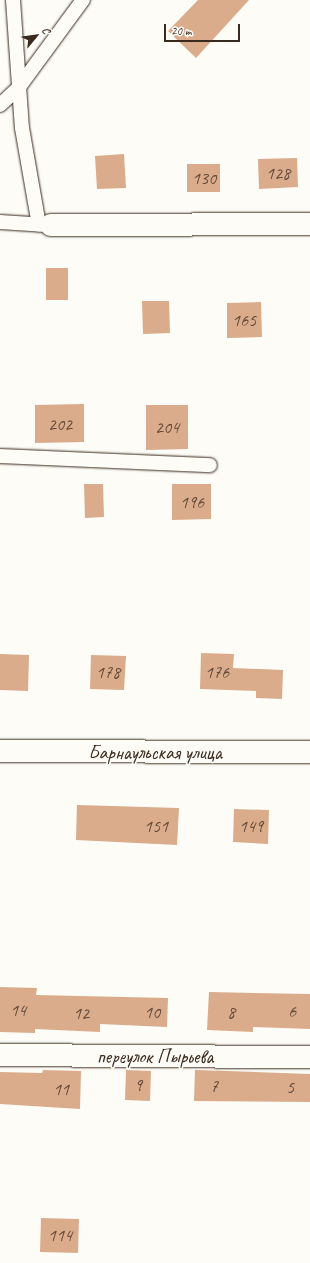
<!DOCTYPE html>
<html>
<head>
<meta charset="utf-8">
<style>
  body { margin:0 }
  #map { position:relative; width:310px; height:1263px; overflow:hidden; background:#fdfcf7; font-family:Caveat,sans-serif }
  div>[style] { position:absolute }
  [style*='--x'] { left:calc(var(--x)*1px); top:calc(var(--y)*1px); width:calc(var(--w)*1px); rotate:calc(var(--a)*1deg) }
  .building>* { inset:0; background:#daac8b }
  .roads { filter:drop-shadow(0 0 1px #3b2a1e) drop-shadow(0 0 1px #3b2a1e) }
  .lane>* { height:14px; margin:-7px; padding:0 7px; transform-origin:7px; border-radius:7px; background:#fdfcf7 }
  .street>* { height:22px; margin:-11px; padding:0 11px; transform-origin:11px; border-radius:11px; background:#fdfcf7 }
  .secondary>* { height:22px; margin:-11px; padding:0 11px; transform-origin:11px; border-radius:11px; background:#fdfcf7 }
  span { translate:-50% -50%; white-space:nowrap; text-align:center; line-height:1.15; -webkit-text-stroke:3.5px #fdfcf7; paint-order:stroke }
  .number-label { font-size:18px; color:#634a39 }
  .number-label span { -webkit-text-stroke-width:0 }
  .street-label { font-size:20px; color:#3b2a1e }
  .north { position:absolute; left:16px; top:16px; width:40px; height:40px; -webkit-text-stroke:3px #fdfcf7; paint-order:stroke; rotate:61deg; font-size:11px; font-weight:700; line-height:16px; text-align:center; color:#3b2a1e }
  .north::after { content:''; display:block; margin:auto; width:14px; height:18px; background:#3b2a1e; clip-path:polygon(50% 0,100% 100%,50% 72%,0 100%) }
  .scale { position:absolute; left:164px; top:24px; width:76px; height:18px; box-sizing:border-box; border:2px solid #3b2a1e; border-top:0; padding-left:5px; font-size:12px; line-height:14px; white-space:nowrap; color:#3b2a1e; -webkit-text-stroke:3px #fdfcf7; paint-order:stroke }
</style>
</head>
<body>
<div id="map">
  <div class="building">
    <i style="clip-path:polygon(198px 0,249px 0,196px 58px,168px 31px)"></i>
    <i style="clip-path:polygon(124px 154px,126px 188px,97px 189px,95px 156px)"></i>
    <i style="clip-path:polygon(297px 158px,298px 187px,259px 189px,258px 159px)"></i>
    <i style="clip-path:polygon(187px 164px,220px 164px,220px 192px,187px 192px)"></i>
    <i style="clip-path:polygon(46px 268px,68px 268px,68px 300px,46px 300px)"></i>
    <i style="clip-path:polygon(142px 301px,169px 301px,170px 333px,143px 334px)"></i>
    <i style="clip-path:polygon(261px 302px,262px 337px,227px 338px,227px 303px)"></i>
    <i style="clip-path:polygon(84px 404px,84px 442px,35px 443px,35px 405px)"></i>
    <i style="clip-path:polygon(146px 405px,188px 405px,188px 449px,146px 450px)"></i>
    <i style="clip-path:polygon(84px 484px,103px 484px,104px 517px,85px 518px)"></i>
    <i style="clip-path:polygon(172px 484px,211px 484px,211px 519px,172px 520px)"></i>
    <i style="clip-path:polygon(201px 653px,234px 654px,233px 668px,283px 670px,282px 699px,256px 698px,256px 691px,200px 689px)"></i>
    <i style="clip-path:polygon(0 654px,29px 655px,28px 691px,0 690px)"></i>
    <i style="clip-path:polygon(91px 655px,126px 656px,124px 690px,90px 689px)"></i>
    <i style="clip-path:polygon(77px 805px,179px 808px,177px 845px,76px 840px)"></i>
    <i style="clip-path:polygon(234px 809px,269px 810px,268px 844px,233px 842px)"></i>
    <i style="clip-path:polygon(0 987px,37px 988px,36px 995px,168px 998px,167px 1027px,100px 1024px,100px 1032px,35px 1029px,35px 1033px,0 1032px)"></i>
    <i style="clip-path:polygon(209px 992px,310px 994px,310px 1029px,253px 1027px,253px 1032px,207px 1030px)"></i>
    <i style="clip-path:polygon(43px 1070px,81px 1071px,80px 1109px,0 1104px,0 1072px,42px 1073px)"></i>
    <i style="clip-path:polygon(126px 1070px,151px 1071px,150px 1101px,125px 1100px)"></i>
    <i style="clip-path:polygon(195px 1070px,310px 1074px,310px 1102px,194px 1101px)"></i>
    <i style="clip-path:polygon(41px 1218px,79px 1219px,78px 1253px,40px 1252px)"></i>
  </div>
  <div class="roads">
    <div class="lane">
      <i style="--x:13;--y:0;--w:128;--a:86"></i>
      <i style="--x:22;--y:128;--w:98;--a:80.1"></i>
      <i style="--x:0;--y:105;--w:26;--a:-43"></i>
      <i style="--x:19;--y:87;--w:108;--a:-53.7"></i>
      <i style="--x:0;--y:222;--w:47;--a:3.7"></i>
      <i style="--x:0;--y:456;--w:210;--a:2.5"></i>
    </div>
    <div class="street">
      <i style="--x:51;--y:225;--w:259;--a:-0.2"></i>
      <i style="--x:0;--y:1055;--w:310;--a:0.4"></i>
    </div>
    <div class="secondary">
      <i style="--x:0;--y:751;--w:310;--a:0.2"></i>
    </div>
  </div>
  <div class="number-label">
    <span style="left:278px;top:173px">128</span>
    <span style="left:204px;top:178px">130</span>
    <span style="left:244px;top:320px">165</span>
    <span style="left:60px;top:424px">202</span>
    <span style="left:167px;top:427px">204</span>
    <span style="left:192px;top:502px">196</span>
    <span style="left:108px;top:672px">178</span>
    <span style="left:217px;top:672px">176</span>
    <span style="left:156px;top:826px">151</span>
    <span style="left:251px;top:826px">149</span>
    <span style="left:18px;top:1010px">14</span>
    <span style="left:292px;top:1011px">6</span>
    <span style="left:152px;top:1012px">10</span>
    <span style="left:231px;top:1012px">8</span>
    <span style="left:81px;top:1013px">12</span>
    <span style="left:138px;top:1085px">9</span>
    <span style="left:214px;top:1086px">7</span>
    <span style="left:290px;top:1087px">5</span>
    <span style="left:61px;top:1089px">11</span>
    <span style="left:60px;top:1235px">114</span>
  </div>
  <div class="street-label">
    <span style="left:155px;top:752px">Барнаульская улица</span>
    <span style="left:155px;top:1056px">переулок Пырьева</span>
  </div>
  <div class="north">С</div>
  <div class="scale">20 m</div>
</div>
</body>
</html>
